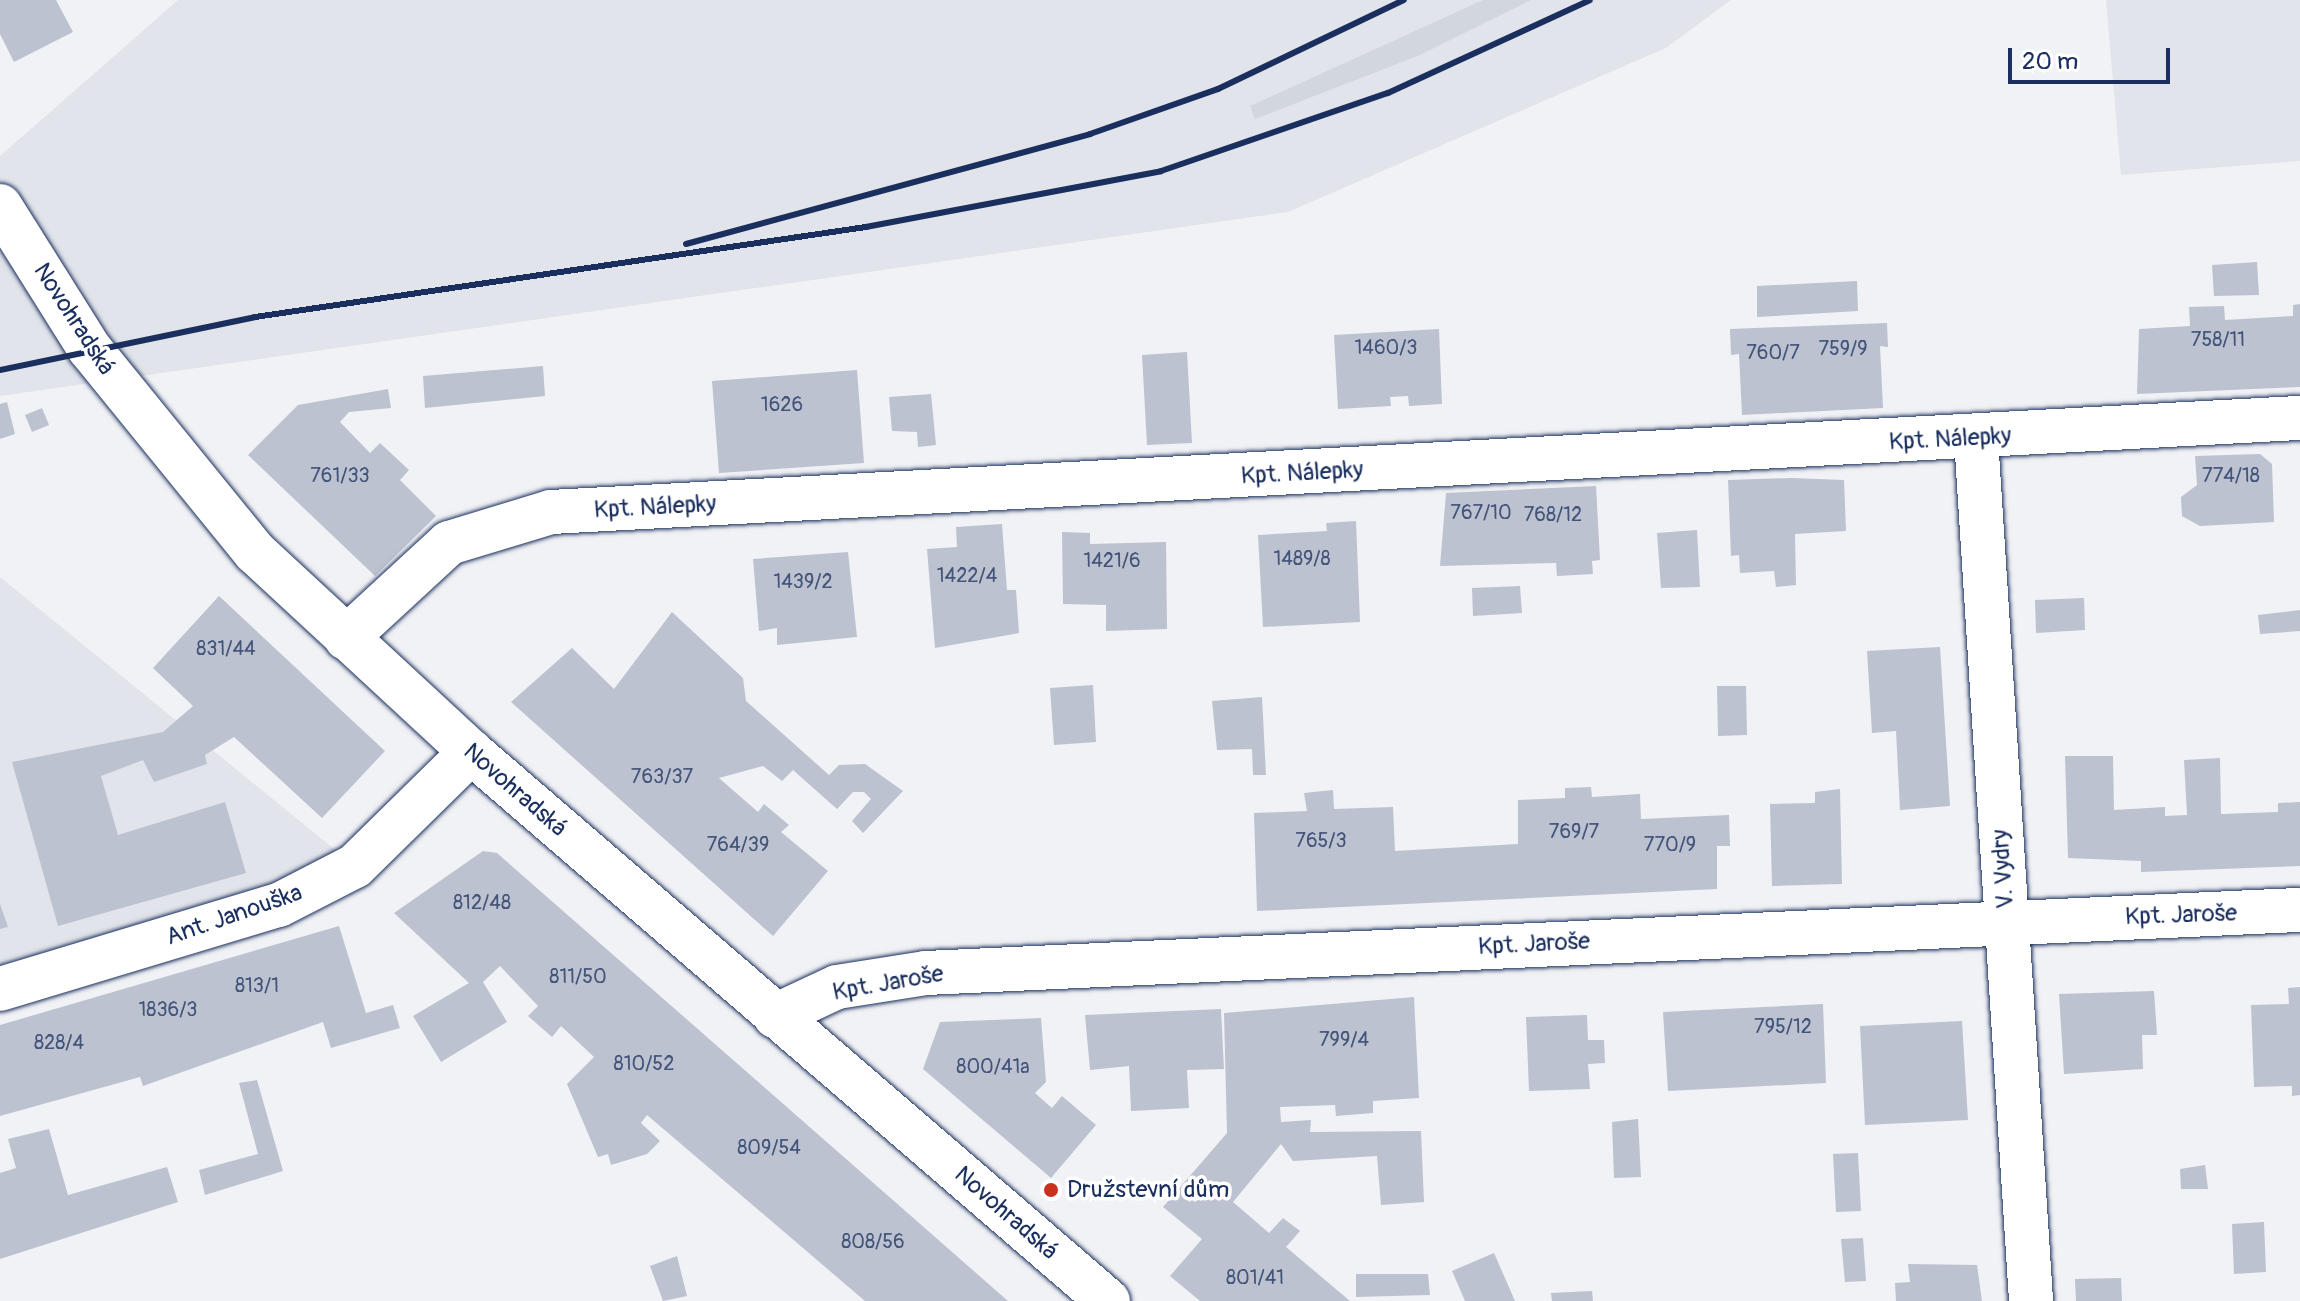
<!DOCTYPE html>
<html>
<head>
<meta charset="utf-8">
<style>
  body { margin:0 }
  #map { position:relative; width:2300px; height:1301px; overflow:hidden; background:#f1f2f5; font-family:Pangolin,sans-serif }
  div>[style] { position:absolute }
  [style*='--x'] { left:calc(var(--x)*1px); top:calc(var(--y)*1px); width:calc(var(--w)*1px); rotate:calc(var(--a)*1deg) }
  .built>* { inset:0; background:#e1e4ea }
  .green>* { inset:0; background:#d2d6df }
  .building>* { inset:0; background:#bcc2d0 }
  .roads { filter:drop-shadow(0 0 2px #1b2f5e) drop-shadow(0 0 2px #1b2f5e) }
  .minor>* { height:44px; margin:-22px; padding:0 22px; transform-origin:22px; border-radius:22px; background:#fff }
  .secondary>* { height:44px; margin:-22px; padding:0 22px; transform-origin:22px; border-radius:22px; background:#fff }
  .rail>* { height:6px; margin:-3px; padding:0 3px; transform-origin:3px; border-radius:3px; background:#1b2f5e }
  .dots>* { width:22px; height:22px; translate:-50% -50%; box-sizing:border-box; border:4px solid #fff; border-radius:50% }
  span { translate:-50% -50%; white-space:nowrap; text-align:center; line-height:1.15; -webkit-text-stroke:7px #fff; paint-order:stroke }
  .number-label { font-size:20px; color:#43547a }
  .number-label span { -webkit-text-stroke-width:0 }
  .street-label { font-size:24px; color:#1b2f5e }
  .poi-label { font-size:24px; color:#1b2f5e }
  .left { translate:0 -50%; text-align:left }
  .scale { position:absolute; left:2008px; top:48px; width:162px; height:36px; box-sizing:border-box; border:4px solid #1b2f5e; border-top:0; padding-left:10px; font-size:24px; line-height:28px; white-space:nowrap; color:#1b2f5e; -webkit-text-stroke:6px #fff; paint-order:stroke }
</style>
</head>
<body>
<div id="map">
  <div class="built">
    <i style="clip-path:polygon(178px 0,1731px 0,1666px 48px,1288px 212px,0 396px,0 156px)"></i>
    <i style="clip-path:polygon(2106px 0,2300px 0,2300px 161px,2121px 175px)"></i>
    <i style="clip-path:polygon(0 577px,355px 866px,0 989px)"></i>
  </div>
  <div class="green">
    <i style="clip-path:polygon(1483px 0,1531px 0,1420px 55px,1255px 119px,1250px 106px)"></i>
  </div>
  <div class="building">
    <i style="clip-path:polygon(0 0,56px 0,73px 32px,14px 62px,0 34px)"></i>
    <i style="clip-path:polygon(2257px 262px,2259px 295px,2214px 296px,2212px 265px)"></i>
    <i style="clip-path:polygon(1857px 281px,1858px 311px,1757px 317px,1757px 286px)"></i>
    <i style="clip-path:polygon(2300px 304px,2300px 387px,2137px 394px,2139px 329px,2190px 326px,2189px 307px,2224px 306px,2225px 320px,2293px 316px,2293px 305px)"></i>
    <i style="clip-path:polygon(1887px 323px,1888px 347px,1880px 346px,1883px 408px,1742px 415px,1739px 354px,1731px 355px,1730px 329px)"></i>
    <i style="clip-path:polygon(1439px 329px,1442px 404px,1409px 406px,1408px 396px,1390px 397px,1391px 406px,1338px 409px,1334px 335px)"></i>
    <i style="clip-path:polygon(1187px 352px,1192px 443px,1147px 445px,1142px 355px)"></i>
    <i style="clip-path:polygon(543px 366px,545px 396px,425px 408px,423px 376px)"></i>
    <i style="clip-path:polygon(857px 370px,864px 463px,719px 473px,712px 381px)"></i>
    <i style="clip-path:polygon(388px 389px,391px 408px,349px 412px,340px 422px,370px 453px,380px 443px,409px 470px,400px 480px,436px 516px,375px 576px,248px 455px,298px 405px)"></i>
    <i style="clip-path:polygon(931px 394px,936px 445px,918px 447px,917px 432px,892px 431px,889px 397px)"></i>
    <i style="clip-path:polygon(7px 402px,15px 434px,0 439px,0 404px)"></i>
    <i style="clip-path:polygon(42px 408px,49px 425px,32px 432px,25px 415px)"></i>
    <i style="clip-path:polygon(2260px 454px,2272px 464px,2274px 522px,2200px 526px,2182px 516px,2181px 497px,2197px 485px,2195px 456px)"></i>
    <i style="clip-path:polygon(1791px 478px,1844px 480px,1846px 531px,1795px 534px,1796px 585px,1776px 587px,1774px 571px,1740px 573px,1739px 555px,1731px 556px,1728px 480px)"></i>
    <i style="clip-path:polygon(1596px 486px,1600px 560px,1592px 561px,1593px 574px,1557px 576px,1556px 563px,1440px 566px,1446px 493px)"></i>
    <i style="clip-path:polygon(1356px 521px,1360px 622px,1263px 627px,1258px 535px,1327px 531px,1326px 523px)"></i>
    <i style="clip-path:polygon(1002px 524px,1007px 590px,1016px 590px,1019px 633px,935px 648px,927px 549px,957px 547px,956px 527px)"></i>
    <i style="clip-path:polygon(1697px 530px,1700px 587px,1661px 588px,1657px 533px)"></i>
    <i style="clip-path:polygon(1062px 532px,1090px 533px,1090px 544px,1166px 542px,1167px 629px,1106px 631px,1106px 605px,1063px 604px)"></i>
    <i style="clip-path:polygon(848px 552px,857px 637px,777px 645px,777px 628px,759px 631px,753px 559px)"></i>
    <i style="clip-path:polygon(1520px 586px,1522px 613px,1473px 616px,1472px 588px)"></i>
    <i style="clip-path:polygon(219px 596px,385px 751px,322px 818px,234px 737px,205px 755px,207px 764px,154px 782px,143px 760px,101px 776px,118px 835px,225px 802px,246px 873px,58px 926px,12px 762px,163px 732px,193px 706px,153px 668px)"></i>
    <i style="clip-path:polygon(2084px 598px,2085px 630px,2036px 633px,2035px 600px)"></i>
    <i style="clip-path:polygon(2300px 610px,2300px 631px,2260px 634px,2258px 615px)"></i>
    <i style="clip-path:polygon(672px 612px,743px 678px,746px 701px,829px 775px,839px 765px,865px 764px,903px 791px,863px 833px,852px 821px,871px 799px,864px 792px,853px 792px,837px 809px,793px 770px,782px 781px,763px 766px,719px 778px,758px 812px,764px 804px,789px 825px,781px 832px,828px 871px,773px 936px,511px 702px,572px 648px,614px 689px)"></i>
    <i style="clip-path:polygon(1940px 647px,1950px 806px,1900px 810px,1896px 731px,1872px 733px,1867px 651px)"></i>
    <i style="clip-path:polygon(1093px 685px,1096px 742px,1054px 745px,1050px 688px)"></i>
    <i style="clip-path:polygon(1717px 686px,1746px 686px,1747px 735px,1718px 736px)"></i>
    <i style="clip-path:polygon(1262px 697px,1266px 775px,1253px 775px,1252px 749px,1217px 750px,1212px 701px)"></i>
    <i style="clip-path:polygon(2065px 756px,2113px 756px,2114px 810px,2165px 807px,2165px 816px,2187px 815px,2184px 760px,2220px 758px,2221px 814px,2278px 812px,2278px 803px,2300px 802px,2300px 866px,2141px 872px,2141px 861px,2068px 858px)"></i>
    <i style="clip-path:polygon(1591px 787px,1592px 797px,1640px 794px,1641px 819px,1729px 815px,1730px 846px,1717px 846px,1717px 889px,1257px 911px,1254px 813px,1307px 811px,1304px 793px,1333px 790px,1334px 809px,1393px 807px,1395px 851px,1518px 844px,1518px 800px,1565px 798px,1565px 788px)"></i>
    <i style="clip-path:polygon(1840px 789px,1842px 884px,1772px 886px,1770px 804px,1815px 803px,1815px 792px)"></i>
    <i style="clip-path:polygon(483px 851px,497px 853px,1008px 1301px,865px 1301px,647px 1115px,641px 1123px,660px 1141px,647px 1154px,611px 1165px,608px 1154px,598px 1157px,567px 1084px,594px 1057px,561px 1026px,552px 1037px,528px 1016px,538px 1006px,500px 966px,483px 982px,507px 1022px,441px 1062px,413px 1016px,469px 983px,394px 913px)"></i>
    <i style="clip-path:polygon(0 904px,8px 927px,0 929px)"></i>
    <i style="clip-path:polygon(339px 926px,366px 1013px,393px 1005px,400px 1028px,331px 1048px,323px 1022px,143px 1086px,140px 1077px,0 1116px,0 1025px)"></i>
    <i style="clip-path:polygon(2300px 987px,2300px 1095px,2292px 1096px,2292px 1086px,2254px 1087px,2251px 1005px,2289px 1004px,2288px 988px)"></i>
    <i style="clip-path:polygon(2154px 991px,2157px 1035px,2142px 1035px,2143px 1069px,2064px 1074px,2059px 994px)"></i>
    <i style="clip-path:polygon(1414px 997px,1419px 1098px,1373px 1101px,1373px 1113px,1336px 1116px,1335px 1105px,1280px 1107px,1281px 1122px,1311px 1120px,1310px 1132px,1421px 1131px,1424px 1202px,1381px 1205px,1377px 1156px,1293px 1161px,1281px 1144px,1233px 1202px,1269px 1233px,1283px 1218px,1300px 1231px,1286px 1247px,1350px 1301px,1200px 1301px,1170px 1276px,1202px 1239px,1163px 1207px,1227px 1133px,1224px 1013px)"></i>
    <i style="clip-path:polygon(1823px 1004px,1826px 1083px,1668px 1091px,1663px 1012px)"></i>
    <i style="clip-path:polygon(1221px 1009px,1224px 1069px,1187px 1070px,1189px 1108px,1131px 1111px,1129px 1066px,1090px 1070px,1085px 1015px)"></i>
    <i style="clip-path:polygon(1587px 1015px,1588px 1040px,1604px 1040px,1605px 1063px,1588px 1064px,1590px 1089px,1529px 1091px,1526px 1017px)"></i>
    <i style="clip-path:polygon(1041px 1018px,1046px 1082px,1035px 1093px,1052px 1108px,1062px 1096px,1096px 1125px,1051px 1178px,923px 1069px,940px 1022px)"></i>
    <i style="clip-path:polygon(1962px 1021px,1968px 1120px,1865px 1125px,1860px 1026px)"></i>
    <i style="clip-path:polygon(257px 1080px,283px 1171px,205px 1195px,199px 1170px,258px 1154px,239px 1083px)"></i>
    <i style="clip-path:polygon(1638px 1119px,1641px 1177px,1614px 1178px,1612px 1122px)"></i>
    <i style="clip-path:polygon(49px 1129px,68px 1195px,167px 1167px,178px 1202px,0 1259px,0 1173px,16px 1168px,8px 1139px)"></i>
    <i style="clip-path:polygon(1858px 1153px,1861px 1211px,1836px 1212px,1833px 1154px)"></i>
    <i style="clip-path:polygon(2205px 1165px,2208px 1189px,2181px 1189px,2180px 1169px)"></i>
    <i style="clip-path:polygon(2264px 1222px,2266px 1272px,2234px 1274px,2232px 1224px)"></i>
    <i style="clip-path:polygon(1863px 1238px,1866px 1281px,1845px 1282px,1841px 1239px)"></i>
    <i style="clip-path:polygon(1494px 1253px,1515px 1301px,1465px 1301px,1452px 1271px)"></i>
    <i style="clip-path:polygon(677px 1256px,687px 1296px,663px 1301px,650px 1266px)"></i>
    <i style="clip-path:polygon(1908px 1264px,1977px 1265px,1982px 1301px,1896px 1301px,1895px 1283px,1910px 1282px)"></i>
    <i style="clip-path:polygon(1356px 1274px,1428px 1274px,1430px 1295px,1356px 1297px)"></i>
    <i style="clip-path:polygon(2121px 1278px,2122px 1301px,2076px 1301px,2075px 1279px)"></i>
    <i style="clip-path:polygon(1592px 1291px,1593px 1301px,1552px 1301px,1551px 1293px)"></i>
  </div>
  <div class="roads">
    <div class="minor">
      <i style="--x:1976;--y:438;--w:865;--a:86.35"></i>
      <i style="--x:346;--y:638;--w:140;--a:-42.7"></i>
      <i style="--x:449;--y:543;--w:107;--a:-16.9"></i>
      <i style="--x:551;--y:512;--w:1752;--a:-3.08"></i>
      <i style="--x:0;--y:989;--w:291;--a:-16.8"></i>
      <i style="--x:279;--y:905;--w:85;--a:-27.2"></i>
      <i style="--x:355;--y:866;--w:163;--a:-44.5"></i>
      <i style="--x:775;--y:1016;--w:68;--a:-25.1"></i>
      <i style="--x:837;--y:987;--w:90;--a:-8.9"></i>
      <i style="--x:926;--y:973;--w:1375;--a:-2.63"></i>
    </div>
    <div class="secondary">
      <i style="--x:0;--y:206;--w:168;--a:57.9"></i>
      <i style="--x:89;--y:348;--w:263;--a:50.9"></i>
      <i style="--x:255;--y:552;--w:294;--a:42.8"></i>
      <i style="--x:471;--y:752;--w:841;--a:40.76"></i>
    </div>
  </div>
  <div class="rail">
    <i style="--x:686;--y:244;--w:419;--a:-15.2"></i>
    <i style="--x:1090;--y:134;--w:136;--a:-19.4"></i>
    <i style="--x:1218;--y:89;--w:206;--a:-25.6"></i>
    <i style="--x:0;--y:370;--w:260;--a:-11.7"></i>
    <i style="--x:255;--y:317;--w:618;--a:-8.38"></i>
    <i style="--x:866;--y:227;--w:300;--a:-10.7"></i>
    <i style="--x:1161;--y:171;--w:240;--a:-19"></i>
    <i style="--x:1388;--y:93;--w:222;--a:-24.7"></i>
  </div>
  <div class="dots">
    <i style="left:1051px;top:1190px;background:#c8321e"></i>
  </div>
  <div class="number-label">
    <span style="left:2218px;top:339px">758/11</span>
    <span style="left:1386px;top:347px">1460/3</span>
    <span style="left:1843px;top:348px">759/9</span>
    <span style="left:1773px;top:352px">760/7</span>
    <span style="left:782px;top:404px">1626</span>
    <span style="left:340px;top:475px">761/33</span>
    <span style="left:2231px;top:475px">774/18</span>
    <span style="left:1481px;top:512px">767/10</span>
    <span style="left:1553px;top:514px">768/12</span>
    <span style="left:1302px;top:558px">1489/8</span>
    <span style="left:1112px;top:560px">1421/6</span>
    <span style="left:967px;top:575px">1422/4</span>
    <span style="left:803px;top:581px">1439/2</span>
    <span style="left:226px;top:648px">831/44</span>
    <span style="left:662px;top:776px">763/37</span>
    <span style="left:1574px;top:831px">769/7</span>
    <span style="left:1321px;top:840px">765/3</span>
    <span style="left:738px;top:844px">764/39</span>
    <span style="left:1670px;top:844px">770/9</span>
    <span style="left:482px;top:902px">812/48</span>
    <span style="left:578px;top:976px">811/50</span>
    <span style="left:257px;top:985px">813/1</span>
    <span style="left:168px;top:1009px">1836/3</span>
    <span style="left:1783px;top:1026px">795/12</span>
    <span style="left:1344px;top:1039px">799/4</span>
    <span style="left:59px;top:1042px">828/4</span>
    <span style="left:644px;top:1063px">810/52</span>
    <span style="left:993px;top:1066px">800/41a</span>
    <span style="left:769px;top:1147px">809/54</span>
    <span style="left:873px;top:1241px">808/56</span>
    <span style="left:1255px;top:1277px">801/41</span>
  </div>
  <div class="street-label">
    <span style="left:74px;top:319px;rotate:57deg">Novohradská</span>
    <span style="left:1950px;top:439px;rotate:-3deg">Kpt. Nálepky</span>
    <span style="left:1302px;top:473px;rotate:-3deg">Kpt. Nálepky</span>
    <span style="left:655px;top:507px;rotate:-3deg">Kpt. Nálepky</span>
    <span style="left:515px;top:790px;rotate:41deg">Novohradská</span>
    <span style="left:2003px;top:869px;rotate:-94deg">V. Vydry</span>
    <span style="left:234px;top:915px;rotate:-19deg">Ant. Janouška</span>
    <span style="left:2181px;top:915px;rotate:-2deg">Kpt. Jaroše</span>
    <span style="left:1534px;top:944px;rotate:-3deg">Kpt. Jaroše</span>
    <span style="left:888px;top:983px;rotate:-10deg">Kpt. Jaroše</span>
    <span style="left:1006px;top:1213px;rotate:41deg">Novohradská</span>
  </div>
  <div class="poi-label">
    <span class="left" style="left:1067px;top:1190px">Družstevní dům</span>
  </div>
  <div class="scale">20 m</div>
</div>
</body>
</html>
